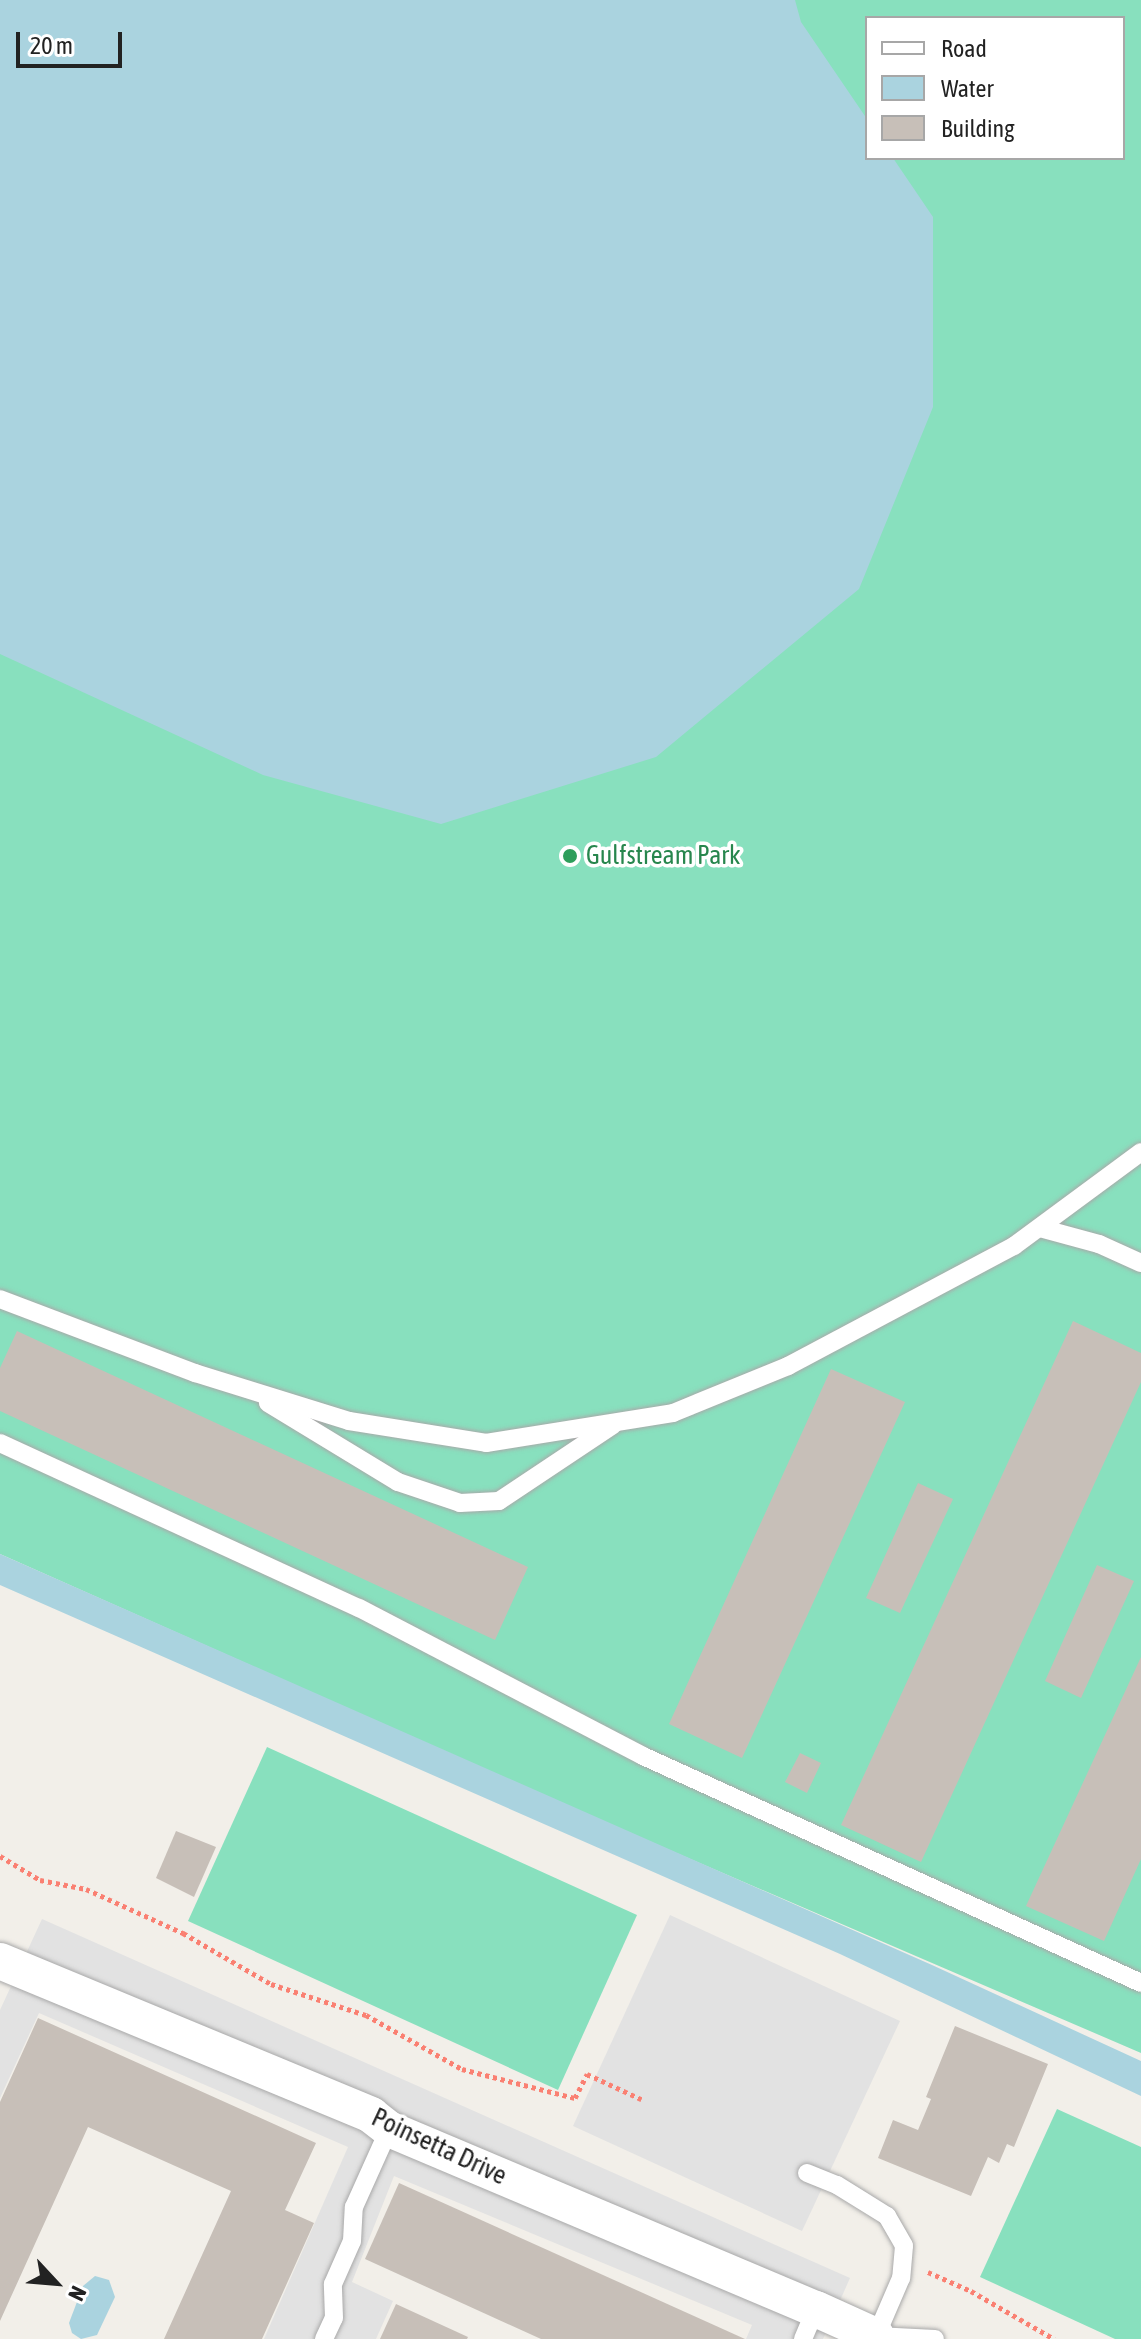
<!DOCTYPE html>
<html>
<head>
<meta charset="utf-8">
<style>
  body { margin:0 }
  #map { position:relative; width:1141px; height:2339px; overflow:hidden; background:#f2efe9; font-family:"Asap Condensed",sans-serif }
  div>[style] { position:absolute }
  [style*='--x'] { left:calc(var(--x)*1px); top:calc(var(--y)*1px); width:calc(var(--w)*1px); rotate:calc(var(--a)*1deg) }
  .pitch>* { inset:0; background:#88e0be }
  .parking>* { inset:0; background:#e2e2e2 }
  .water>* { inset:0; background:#aad3df }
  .building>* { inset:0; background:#c7bfb8 }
  .path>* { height:5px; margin-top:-2.5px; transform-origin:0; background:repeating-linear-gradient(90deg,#fa8072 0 4px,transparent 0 8px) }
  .roads { filter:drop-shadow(0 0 2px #a9a9a9) drop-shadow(0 0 2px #a9a9a9) }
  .lane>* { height:18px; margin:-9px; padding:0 9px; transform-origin:9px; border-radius:9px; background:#fff }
  .street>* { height:36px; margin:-18px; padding:0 18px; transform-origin:18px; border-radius:18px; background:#fff }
  .dots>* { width:22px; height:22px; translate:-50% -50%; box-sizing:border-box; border:4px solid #fff; border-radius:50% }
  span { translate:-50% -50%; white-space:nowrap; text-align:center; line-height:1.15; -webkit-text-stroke:7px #fff; paint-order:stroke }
  .leisure-label { font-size:26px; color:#27864d }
  .left { translate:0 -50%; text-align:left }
  .street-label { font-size:26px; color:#222 }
  .legend { position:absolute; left:865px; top:16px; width:260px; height:144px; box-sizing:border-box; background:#fff; border:2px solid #a7a7a7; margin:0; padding:10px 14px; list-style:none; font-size:24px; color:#222 }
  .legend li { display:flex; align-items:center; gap:16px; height:40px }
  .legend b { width:40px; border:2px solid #a7a7a7 }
  .north { position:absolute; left:16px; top:2243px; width:80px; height:80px; -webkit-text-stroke:6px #fff; paint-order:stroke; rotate:116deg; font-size:22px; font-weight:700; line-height:32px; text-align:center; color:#222 }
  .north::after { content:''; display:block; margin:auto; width:28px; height:36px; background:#222; clip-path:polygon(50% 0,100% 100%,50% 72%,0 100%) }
  .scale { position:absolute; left:16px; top:32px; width:106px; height:36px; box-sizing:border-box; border:4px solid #222; border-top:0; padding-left:10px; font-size:24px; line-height:28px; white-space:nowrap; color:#222; -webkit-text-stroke:6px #fff; paint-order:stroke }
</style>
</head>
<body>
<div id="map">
  <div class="pitch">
    <i style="clip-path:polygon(evenodd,0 0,1141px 0,1141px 2053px,558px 1802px,0 1554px,0 0,867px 18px,1123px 18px,1123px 158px,867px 158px,867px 18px)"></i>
    <i style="clip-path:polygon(267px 1747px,637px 1915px,558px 2090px,188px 1921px)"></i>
    <i style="clip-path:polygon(1057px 2109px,1141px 2147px,1141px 2339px,1115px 2339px,980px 2277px)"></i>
  </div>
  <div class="parking">
    <i style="clip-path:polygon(670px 1915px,900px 2021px,802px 2231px,573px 2126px)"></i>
    <i style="clip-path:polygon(42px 1919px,850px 2278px,823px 2339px,746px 2339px,752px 2325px,394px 2176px,352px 2282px,393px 2301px,376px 2339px,264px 2339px,348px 2147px,39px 2013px,0 2098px,0 2010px)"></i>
  </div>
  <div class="water">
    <i style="clip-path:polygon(0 0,795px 0,801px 22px,867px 119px,867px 158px,893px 158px,933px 217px,933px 407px,859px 589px,656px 757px,441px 824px,263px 775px,0 654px)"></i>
    <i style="clip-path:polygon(0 1554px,932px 1965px,1141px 2061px,1141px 2096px,840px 1954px,0 1585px)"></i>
    <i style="clip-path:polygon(95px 2276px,109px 2280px,115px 2297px,97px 2335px,81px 2339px,72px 2333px,69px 2323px,83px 2286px)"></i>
  </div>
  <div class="building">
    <i style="clip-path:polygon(1073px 1321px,1141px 1353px,1141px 1382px,921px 1862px,841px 1825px)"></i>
    <i style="clip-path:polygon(17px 1331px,528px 1567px,495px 1640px,0 1411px,0 1368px)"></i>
    <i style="clip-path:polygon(831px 1369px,905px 1402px,742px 1758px,669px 1724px)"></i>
    <i style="clip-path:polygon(918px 1483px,953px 1499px,900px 1613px,866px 1598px)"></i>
    <i style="clip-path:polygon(1097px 1565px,1134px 1581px,1081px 1698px,1045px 1681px)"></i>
    <i style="clip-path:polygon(1141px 1657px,1141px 1859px,1104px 1941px,1026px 1906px)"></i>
    <i style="clip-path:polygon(800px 1753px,821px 1763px,807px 1793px,785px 1782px)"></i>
    <i style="clip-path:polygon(176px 1831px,216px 1847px,194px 1897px,156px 1878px)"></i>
    <i style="clip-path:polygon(38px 2018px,316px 2143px,285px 2210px,314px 2223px,262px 2339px,164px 2339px,231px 2191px,88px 2127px,0 2321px,0 2102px)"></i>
    <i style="clip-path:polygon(955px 2026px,1048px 2064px,1014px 2147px,1007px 2144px,999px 2163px,988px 2157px,971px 2196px,878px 2158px,893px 2120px,918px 2130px,931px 2099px,926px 2097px)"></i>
    <i style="clip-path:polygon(399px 2183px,745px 2339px,541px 2339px,365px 2259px)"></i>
    <i style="clip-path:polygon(396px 2304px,468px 2337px,467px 2339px,380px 2339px)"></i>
  </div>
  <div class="path">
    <i style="--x:0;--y:1856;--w:47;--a:31"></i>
    <i style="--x:40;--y:1880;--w:47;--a:11.1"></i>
    <i style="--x:86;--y:1889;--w:107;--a:24.4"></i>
    <i style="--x:183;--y:1933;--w:102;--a:30.1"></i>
    <i style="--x:271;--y:1984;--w:100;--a:18.1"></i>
    <i style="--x:366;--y:2015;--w:110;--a:29.4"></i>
    <i style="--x:462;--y:2069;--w:117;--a:14.4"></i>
    <i style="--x:575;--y:2098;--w:27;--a:-63"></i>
    <i style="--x:587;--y:2074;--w:60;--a:24.8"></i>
    <i style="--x:928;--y:2272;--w:47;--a:23.8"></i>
    <i style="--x:971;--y:2291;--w:96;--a:30"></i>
  </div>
  <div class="roads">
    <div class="lane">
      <i style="--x:1040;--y:1228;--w:61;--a:15.2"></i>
      <i style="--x:1099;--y:1244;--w:46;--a:24.3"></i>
      <i style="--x:0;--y:1299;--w:209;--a:20.8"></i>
      <i style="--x:195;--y:1373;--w:161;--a:17.3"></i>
      <i style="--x:349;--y:1421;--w:139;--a:9.1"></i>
      <i style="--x:486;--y:1443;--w:189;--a:-9.1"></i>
      <i style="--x:673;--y:1413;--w:124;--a:-22.2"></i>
      <i style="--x:788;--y:1366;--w:256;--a:-28"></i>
      <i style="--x:1014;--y:1246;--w:158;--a:-36.5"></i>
      <i style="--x:268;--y:1403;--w:152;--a:31.3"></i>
      <i style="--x:398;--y:1482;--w:65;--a:18.7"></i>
      <i style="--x:460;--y:1503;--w:39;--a:-3"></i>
      <i style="--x:499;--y:1501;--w:137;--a:-33.7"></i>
      <i style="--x:0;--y:1443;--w:395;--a:24.7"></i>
      <i style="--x:359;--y:1608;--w:320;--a:27.5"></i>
      <i style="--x:643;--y:1756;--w:547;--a:24.5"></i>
      <i style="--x:807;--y:2173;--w:32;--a:22"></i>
      <i style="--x:837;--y:2185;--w:59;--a:31.8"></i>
      <i style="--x:887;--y:2216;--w:34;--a:60"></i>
      <i style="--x:904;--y:2246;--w:32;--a:95"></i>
      <i style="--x:901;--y:2278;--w:63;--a:113.3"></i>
      <i style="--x:876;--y:2336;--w:59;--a:2.9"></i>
      <i style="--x:324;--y:2339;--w:23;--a:-65"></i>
      <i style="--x:334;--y:2318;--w:34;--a:-92"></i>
      <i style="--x:333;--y:2284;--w:47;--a:-66.2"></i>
      <i style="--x:352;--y:2241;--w:34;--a:-87"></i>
      <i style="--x:354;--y:2207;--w:85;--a:-65.8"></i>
      <i style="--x:803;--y:2339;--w:33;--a:-67"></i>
    </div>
    <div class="street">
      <i style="--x:0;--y:1961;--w:402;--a:22.5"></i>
      <i style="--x:371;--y:2115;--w:23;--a:38"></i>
      <i style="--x:389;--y:2129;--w:463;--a:22.9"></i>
      <i style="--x:816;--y:2309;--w:66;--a:24.2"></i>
      <i style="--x:876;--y:2336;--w:3;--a:108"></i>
    </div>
  </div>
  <div class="dots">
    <i style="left:570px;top:856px;background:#2e9e5b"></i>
  </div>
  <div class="leisure-label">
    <span class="left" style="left:586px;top:856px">Gulfstream Park</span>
  </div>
  <div class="street-label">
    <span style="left:439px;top:2147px;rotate:25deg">Poinsetta Drive</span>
  </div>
  <ul class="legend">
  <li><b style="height:10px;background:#fff"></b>Road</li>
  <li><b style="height:22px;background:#aad3df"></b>Water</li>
  <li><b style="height:22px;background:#c7bfb8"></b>Building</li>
  </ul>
  <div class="north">N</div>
  <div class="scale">20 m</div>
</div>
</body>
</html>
